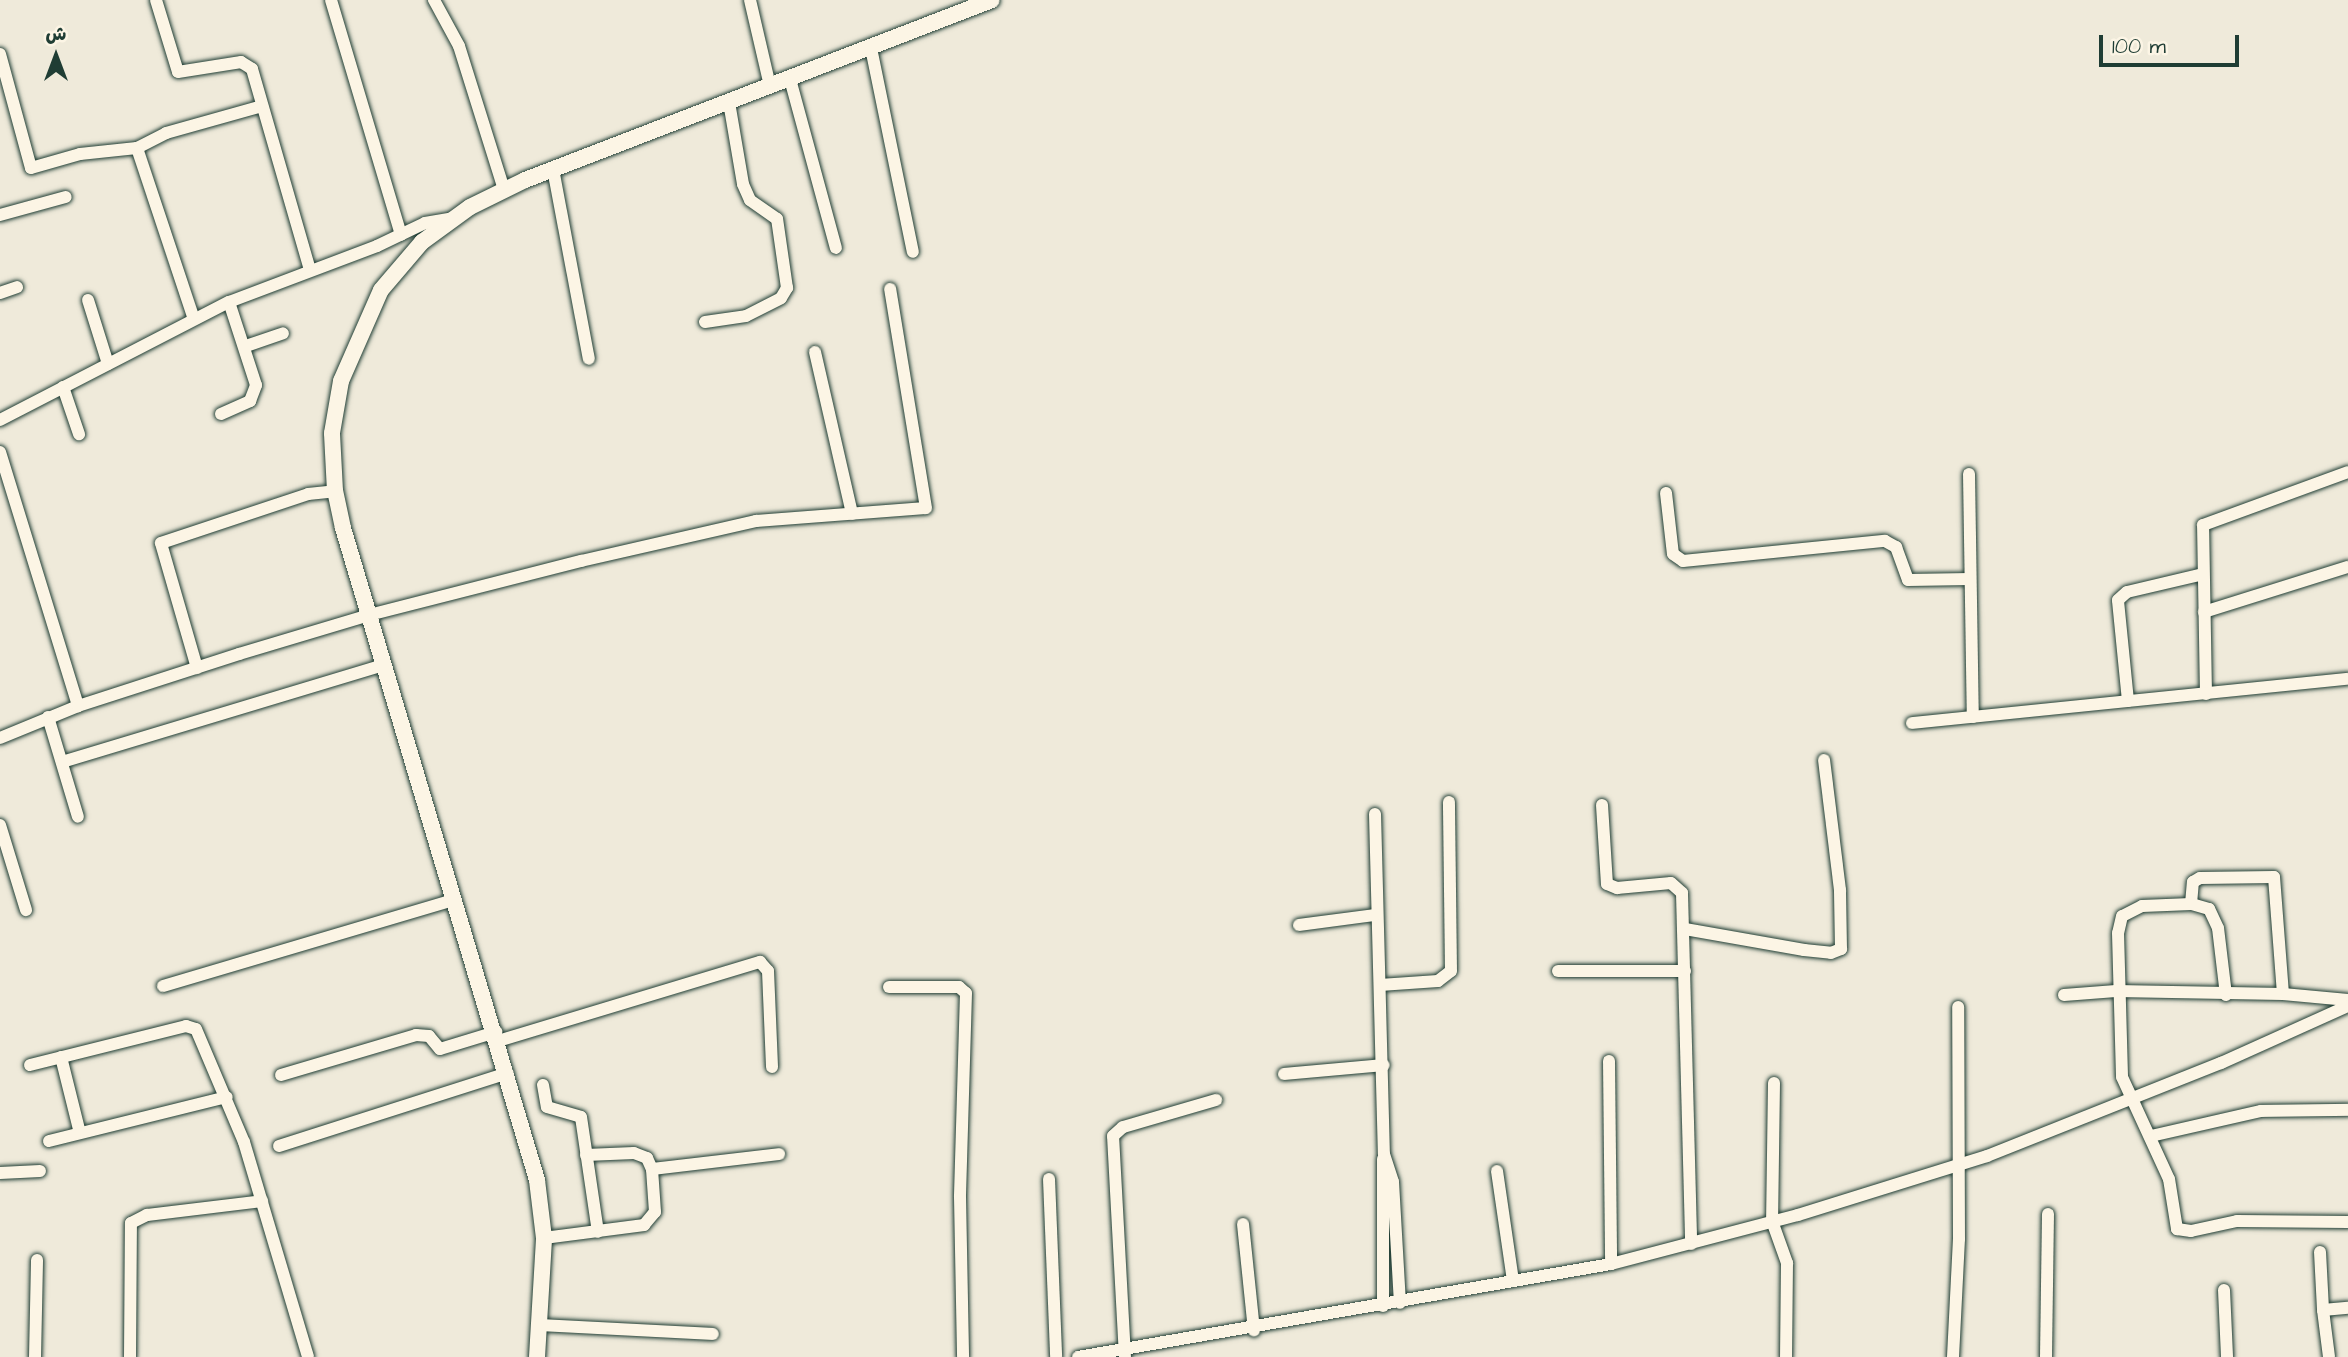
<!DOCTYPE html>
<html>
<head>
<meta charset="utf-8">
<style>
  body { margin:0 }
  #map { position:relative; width:2348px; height:1357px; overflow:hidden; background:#efeada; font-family:"Architects Daughter","Playpen Sans Arabic",sans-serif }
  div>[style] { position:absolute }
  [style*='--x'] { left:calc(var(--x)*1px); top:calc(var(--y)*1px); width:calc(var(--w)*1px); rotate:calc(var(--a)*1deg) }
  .roads { filter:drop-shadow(0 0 2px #1f3d34) drop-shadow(0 0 2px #1f3d34) }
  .minor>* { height:12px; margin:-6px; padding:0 6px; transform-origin:6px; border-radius:6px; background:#fcf5e5 }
  .major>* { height:16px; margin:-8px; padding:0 8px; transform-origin:8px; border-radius:8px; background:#fcf5e5 }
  span { translate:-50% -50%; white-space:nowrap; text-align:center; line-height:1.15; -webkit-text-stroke:7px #fcf5e5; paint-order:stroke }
  .north { position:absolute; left:21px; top:21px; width:70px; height:70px; -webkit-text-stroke:5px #fcf5e5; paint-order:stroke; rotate:0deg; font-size:19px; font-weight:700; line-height:28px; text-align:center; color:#1f3d34 }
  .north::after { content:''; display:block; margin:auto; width:24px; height:32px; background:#1f3d34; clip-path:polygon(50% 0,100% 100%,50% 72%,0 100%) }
  .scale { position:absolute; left:2099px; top:35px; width:140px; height:32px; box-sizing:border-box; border:4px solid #1f3d34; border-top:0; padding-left:9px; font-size:21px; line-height:24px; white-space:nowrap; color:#1f3d34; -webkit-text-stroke:5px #fcf5e5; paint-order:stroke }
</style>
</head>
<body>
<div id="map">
  <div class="roads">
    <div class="minor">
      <i style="--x:156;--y:0;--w:75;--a:73"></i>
      <i style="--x:178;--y:72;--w:64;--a:-9"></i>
      <i style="--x:241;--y:62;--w:13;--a:32"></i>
      <i style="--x:252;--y:69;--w:209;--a:73.9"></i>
      <i style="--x:331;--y:0;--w:245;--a:73.4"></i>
      <i style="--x:434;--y:0;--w:52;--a:61.5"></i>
      <i style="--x:459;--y:46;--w:151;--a:72.6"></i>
      <i style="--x:750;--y:0;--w:88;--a:76.9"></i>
      <i style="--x:871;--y:48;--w:208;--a:78.4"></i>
      <i style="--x:0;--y:54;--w:118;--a:74.8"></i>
      <i style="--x:31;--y:168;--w:51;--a:-15.9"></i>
      <i style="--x:80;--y:154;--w:57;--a:-6"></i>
      <i style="--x:137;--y:148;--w:33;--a:-27"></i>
      <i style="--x:166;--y:133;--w:100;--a:-15.7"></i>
      <i style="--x:790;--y:79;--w:175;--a:74.8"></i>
      <i style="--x:137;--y:148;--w:180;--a:71.6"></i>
      <i style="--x:553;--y:169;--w:193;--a:79.3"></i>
      <i style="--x:0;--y:215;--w:68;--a:-15.3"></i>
      <i style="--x:0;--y:293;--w:18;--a:-19"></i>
      <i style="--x:88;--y:300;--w:67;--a:72.6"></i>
      <i style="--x:705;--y:322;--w:41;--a:-8.3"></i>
      <i style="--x:746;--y:316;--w:39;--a:-27"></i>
      <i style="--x:781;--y:298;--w:12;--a:-59"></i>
      <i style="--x:787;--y:288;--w:70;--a:-98.2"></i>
      <i style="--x:777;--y:219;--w:33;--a:-145"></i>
      <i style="--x:750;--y:200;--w:17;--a:-114"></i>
      <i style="--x:743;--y:184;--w:83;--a:-99.7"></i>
      <i style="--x:246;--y:346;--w:39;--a:-19"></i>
      <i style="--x:815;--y:352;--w:166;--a:77.1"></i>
      <i style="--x:63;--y:387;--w:50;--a:71.2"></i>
      <i style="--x:221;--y:414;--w:32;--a:-24"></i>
      <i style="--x:250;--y:401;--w:17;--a:-69"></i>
      <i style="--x:256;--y:385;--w:87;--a:-108"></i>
      <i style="--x:0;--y:420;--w:258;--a:-27.3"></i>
      <i style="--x:229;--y:302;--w:158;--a:-20.7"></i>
      <i style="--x:377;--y:246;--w:53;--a:-25.6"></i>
      <i style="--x:425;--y:223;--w:27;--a:-10"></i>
      <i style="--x:0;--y:452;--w:266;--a:72.9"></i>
      <i style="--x:1969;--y:474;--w:243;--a:89.1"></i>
      <i style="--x:1666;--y:493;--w:61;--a:83.5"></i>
      <i style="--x:1673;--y:554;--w:12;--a:35"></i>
      <i style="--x:1683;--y:561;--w:203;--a:-5.7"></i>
      <i style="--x:1885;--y:541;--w:13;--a:29"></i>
      <i style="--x:1896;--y:547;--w:35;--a:70"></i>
      <i style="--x:1908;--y:580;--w:62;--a:-0.9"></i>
      <i style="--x:2204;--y:612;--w:151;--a:-17.4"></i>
      <i style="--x:197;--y:668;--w:130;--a:-106.1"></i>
      <i style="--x:161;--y:543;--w:155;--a:-18.4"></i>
      <i style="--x:308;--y:494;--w:27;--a:-6"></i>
      <i style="--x:2206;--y:694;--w:169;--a:-91"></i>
      <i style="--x:2203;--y:525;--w:154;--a:-20.1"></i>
      <i style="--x:2128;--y:701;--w:101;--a:-95.7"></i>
      <i style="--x:2118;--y:600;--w:12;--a:-42"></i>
      <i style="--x:2127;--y:592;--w:78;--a:-13.3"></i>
      <i style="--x:48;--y:717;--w:104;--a:73.3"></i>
      <i style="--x:1912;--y:723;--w:438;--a:-5.8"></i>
      <i style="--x:0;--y:738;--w:84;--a:-22.3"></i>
      <i style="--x:78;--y:706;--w:169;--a:-17.9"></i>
      <i style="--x:239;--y:654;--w:136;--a:-16.7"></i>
      <i style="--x:369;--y:615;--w:219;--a:-14.3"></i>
      <i style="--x:581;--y:561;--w:180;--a:-12.9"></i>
      <i style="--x:756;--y:521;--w:170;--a:-4.4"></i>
      <i style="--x:926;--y:508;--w:222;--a:-99.3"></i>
      <i style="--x:62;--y:762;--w:335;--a:-16.8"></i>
      <i style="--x:1602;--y:805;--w:79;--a:86.4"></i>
      <i style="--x:1607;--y:884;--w:11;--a:22"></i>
      <i style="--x:1617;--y:888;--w:54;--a:-5.3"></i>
      <i style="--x:1671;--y:883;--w:15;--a:42"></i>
      <i style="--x:1682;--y:893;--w:351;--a:88.5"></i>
      <i style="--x:1375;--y:814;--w:340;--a:88.5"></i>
      <i style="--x:1384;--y:1154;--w:29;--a:72"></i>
      <i style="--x:1393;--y:1182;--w:121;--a:86.7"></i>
      <i style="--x:0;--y:825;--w:89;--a:73"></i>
      <i style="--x:2191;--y:904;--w:22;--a:-85"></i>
      <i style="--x:2193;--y:882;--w:8;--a:-30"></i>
      <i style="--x:2200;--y:878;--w:74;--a:-0.8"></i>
      <i style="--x:2274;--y:877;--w:117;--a:85.6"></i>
      <i style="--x:1299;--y:925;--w:77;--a:-7.5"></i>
      <i style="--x:1685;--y:929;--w:121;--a:10"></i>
      <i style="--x:1804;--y:950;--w:27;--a:6"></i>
      <i style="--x:1831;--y:953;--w:11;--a:-22"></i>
      <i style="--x:1841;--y:949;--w:59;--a:-91"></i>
      <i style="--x:1840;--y:890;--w:131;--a:-97"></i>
      <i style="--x:1558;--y:971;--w:127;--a:0"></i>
      <i style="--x:1380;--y:985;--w:58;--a:-3.9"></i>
      <i style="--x:1438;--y:981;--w:16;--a:-38"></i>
      <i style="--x:1451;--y:971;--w:169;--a:-90.7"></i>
      <i style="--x:163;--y:986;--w:303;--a:-16.5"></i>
      <i style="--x:889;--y:987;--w:70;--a:0"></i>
      <i style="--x:959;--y:987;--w:9;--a:41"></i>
      <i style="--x:966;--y:993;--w:204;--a:91.7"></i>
      <i style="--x:960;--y:1197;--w:160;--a:88.9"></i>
      <i style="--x:2064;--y:995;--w:52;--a:-4.4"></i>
      <i style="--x:2116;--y:991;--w:167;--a:1"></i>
      <i style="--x:2283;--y:994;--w:65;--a:5.3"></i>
      <i style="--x:2226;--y:995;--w:67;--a:-96.8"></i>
      <i style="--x:2218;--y:928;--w:21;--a:-115"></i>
      <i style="--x:2209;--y:909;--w:19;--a:-164"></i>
      <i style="--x:2191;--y:904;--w:49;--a:177.7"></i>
      <i style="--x:2142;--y:906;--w:22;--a:153"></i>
      <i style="--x:2122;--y:916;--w:17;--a:103"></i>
      <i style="--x:2118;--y:933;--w:144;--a:88.4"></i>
      <i style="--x:2122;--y:1077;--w:112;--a:65.3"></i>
      <i style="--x:2169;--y:1179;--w:51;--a:80.9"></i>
      <i style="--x:2177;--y:1229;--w:14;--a:8"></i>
      <i style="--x:2191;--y:1231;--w:47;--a:-12.3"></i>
      <i style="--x:2237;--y:1221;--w:111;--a:0.5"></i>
      <i style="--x:498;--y:1041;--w:274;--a:-16.8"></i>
      <i style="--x:760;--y:962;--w:12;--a:48"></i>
      <i style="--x:768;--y:971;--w:96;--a:87.6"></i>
      <i style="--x:61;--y:1057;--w:78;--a:76"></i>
      <i style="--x:1609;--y:1061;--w:203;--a:89.4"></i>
      <i style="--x:30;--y:1065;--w:161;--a:-14"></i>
      <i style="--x:186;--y:1026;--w:10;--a:17"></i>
      <i style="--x:196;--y:1029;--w:123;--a:67"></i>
      <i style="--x:244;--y:1142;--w:224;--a:73.4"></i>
      <i style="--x:1284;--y:1074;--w:100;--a:-5.1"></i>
      <i style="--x:281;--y:1075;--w:141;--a:-16.5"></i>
      <i style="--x:416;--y:1035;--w:13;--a:4"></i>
      <i style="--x:429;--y:1036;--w:17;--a:50"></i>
      <i style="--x:440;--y:1049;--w:59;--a:-16.9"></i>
      <i style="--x:1774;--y:1083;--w:138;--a:90.8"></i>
      <i style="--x:1772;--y:1221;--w:45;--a:70.3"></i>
      <i style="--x:1787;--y:1263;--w:94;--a:90.6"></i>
      <i style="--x:543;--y:1085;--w:22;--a:80"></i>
      <i style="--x:547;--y:1107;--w:35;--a:16"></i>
      <i style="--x:581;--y:1117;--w:116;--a:81.6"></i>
      <i style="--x:2151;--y:1136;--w:113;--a:-12.8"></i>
      <i style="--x:2261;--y:1111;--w:87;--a:-0.7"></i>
      <i style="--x:49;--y:1141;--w:183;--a:-13.9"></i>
      <i style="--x:279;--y:1146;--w:240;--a:-17.7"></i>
      <i style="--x:586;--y:1155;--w:48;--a:-2.4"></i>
      <i style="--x:634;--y:1153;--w:14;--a:21"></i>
      <i style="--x:647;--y:1158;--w:12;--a:66"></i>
      <i style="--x:1497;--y:1171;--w:111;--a:81.7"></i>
      <i style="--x:0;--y:1173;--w:40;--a:-2.9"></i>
      <i style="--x:1049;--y:1179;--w:178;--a:87.7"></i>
      <i style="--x:1243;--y:1224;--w:107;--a:84.1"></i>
      <i style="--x:544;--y:1238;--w:101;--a:-7.4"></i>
      <i style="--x:644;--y:1225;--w:17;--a:-50"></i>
      <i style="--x:655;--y:1212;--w:43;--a:-94"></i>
      <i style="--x:652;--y:1169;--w:128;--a:-6.7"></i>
      <i style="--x:2320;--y:1252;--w:58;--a:87"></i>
      <i style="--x:2323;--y:1310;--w:25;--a:-5"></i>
      <i style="--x:2224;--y:1290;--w:67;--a:87.4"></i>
      <i style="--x:1383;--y:1306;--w:147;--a:-90"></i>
      <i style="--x:2323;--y:1310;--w:47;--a:82.7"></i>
      <i style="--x:541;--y:1325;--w:172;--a:3"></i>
      <i style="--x:35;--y:1357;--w:97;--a:-88.8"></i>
      <i style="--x:130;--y:1357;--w:134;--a:-89.6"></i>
      <i style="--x:131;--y:1223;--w:18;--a:-27"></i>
      <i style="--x:147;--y:1215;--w:116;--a:-6.9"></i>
      <i style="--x:1078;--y:1357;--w:541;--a:-9.9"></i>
      <i style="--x:1611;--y:1264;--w:193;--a:-14.7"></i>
      <i style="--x:1798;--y:1215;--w:198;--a:-17.3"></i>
      <i style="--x:1987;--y:1156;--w:252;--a:-21.7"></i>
      <i style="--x:2221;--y:1063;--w:139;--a:-24.2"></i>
      <i style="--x:1125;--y:1357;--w:221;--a:-93.1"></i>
      <i style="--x:1113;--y:1136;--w:13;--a:-42"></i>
      <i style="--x:1123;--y:1127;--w:97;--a:-16.2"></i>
      <i style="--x:1953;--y:1357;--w:118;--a:-87.1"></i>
      <i style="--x:1959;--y:1239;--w:232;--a:-90.2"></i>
      <i style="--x:2046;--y:1357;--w:143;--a:-89.2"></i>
    </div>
    <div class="major">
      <i style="--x:537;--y:1357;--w:119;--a:-86.6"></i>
      <i style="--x:544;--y:1238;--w:58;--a:-96.9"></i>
      <i style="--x:537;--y:1180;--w:680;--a:-106.57"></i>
      <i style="--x:343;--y:528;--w:38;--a:-102"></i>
      <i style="--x:335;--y:491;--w:58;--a:-93"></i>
      <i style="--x:332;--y:433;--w:53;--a:-80.2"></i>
      <i style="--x:341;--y:381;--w:99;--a:-66.3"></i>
      <i style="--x:381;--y:290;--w:63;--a:-49.5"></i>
      <i style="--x:422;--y:242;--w:59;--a:-36.1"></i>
      <i style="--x:470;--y:207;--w:61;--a:-26.1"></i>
      <i style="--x:525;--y:180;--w:500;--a:-21.08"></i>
    </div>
  </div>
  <div class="north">ش</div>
  <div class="scale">100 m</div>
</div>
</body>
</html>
